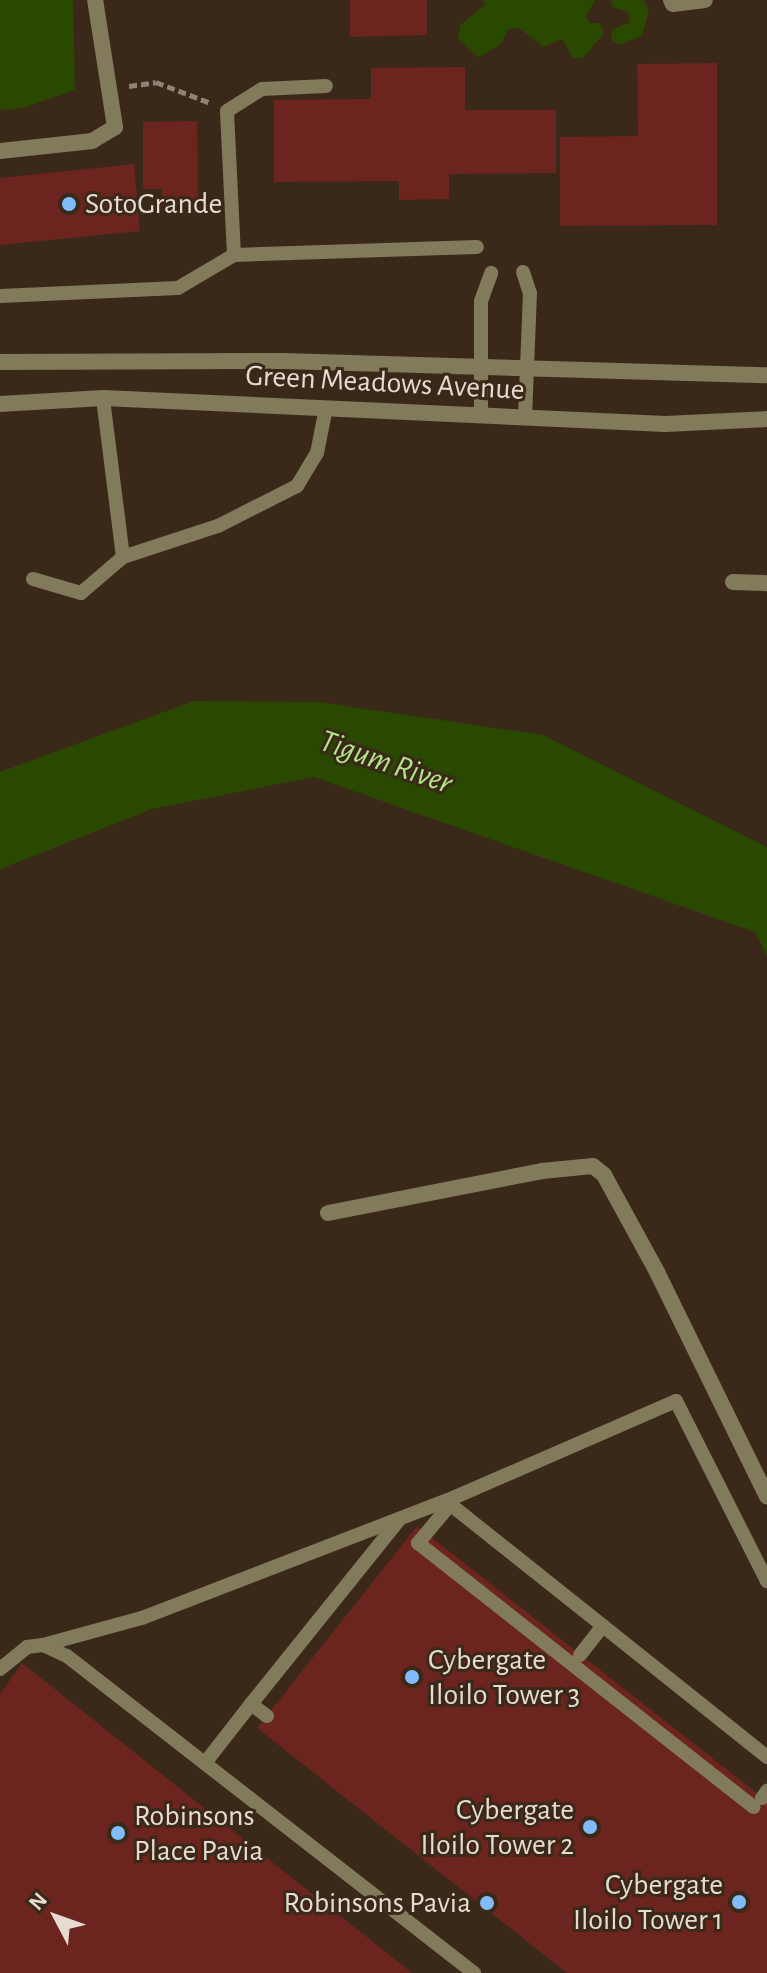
<!DOCTYPE html>
<html>
<head>
<meta charset="utf-8">
<style>
  body { margin:0 }
  #map { position:relative; width:767px; height:1973px; overflow:hidden; background:#3a2919; font-family:"Alegreya Sans",sans-serif }
  div>[style] { position:absolute }
  [style*='--x'] { left:calc(var(--x)*1px); top:calc(var(--y)*1px); width:calc(var(--w)*1px); rotate:calc(var(--a)*1deg) }
  .water>* { inset:0; background:#2a4900 }
  .building>* { inset:0; background:#6b241e }
  .path>* { height:5px; margin-top:-2.5px; transform-origin:0; background:repeating-linear-gradient(90deg,#908275 0 8px,transparent 0 12px) }
  .service>* { height:14px; margin:-7px; padding:0 7px; transform-origin:7px; border-radius:7px; background:#817a5b }
  .pedestrian>* { height:16px; margin:-8px; padding:0 8px; transform-origin:8px; border-radius:8px; background:#817a5b }
  .minor>* { height:16px; margin:-8px; padding:0 8px; transform-origin:8px; border-radius:8px; background:#817a5b }
  .dots>* { width:22px; height:22px; translate:-50% -50%; box-sizing:border-box; border:4px solid #3a2919; border-radius:50% }
  span { translate:-50% -50%; white-space:nowrap; text-align:center; line-height:1.15; -webkit-text-stroke:6px #3a2919; paint-order:stroke }
  .poi-label { font-size:30px; color:#e7dbd1 }
  .left { translate:0 -50%; text-align:left }
  .right { translate:-100% -50%; text-align:right }
  .street-label { font-size:30px; color:#e7dbd1 }
  .water-label { font-size:32px; color:#b2e487; font-style:italic }
  .north { position:absolute; left:16px; top:1877px; width:80px; height:80px; -webkit-text-stroke:6px #3a2919; paint-order:stroke; rotate:311deg; font-size:22px; font-weight:700; line-height:32px; text-align:center; color:#e7dbd1 }
  .north::after { content:''; display:block; margin:auto; width:28px; height:36px; background:#e7dbd1; clip-path:polygon(50% 0,100% 100%,50% 72%,0 100%) }
</style>
</head>
<body>
<div id="map">
  <div class="water">
    <i style="clip-path:polygon(0 0,73px 0,75px 90px,23px 108px,0 110px)"></i>
    <i style="clip-path:polygon(484px 0,595px 0,586px 16px,590px 23px,600px 23px,604px 33px,583px 58px,573px 58px,562px 39px,543px 47px,519px 28px,508px 29px,500px 45px,478px 57px,458px 39px,460px 25px,485px 5px)"></i>
    <i style="clip-path:polygon(611px 0,643px 0,649px 10px,642px 36px,618px 45px,611px 39px,612px 30px,630px 22px,628px 12px,612px 7px)"></i>
    <i style="clip-path:polygon(194px 701px,318px 702px,543px 735px,767px 847px,767px 956px,755px 932px,314px 777px,152px 809px,0 869px,0 772px)"></i>
  </div>
  <div class="building">
    <i style="clip-path:polygon(350px 0,427px 0,427px 35px,350px 37px)"></i>
    <i style="clip-path:polygon(717px 63px,717px 225px,560px 226px,560px 137px,638px 136px,637px 64px)"></i>
    <i style="clip-path:polygon(465px 67px,465px 110px,556px 110px,556px 173px,449px 174px,449px 199px,399px 200px,399px 181px,274px 182px,274px 100px,371px 99px,371px 68px)"></i>
    <i style="clip-path:polygon(197px 121px,198px 208px,162px 208px,162px 189px,143px 189px,143px 122px)"></i>
    <i style="clip-path:polygon(134px 164px,140px 231px,0 245px,0 178px)"></i>
    <i style="clip-path:polygon(417px 1526px,767px 1801px,767px 1973px,567px 1973px,257px 1728px)"></i>
    <i style="clip-path:polygon(22px 1663px,412px 1973px,0 1973px,0 1694px)"></i>
  </div>
  <div class="path">
    <i style="--x:129;--y:86;--w:27;--a:-8"></i>
    <i style="--x:156;--y:82;--w:59;--a:20.9"></i>
  </div>
  <div class="service">
    <i style="--x:234;--y:255;--w:144;--a:-92.8"></i>
    <i style="--x:227;--y:111;--w:41;--a:-32.2"></i>
    <i style="--x:262;--y:89;--w:64;--a:-2.7"></i>
    <i style="--x:523;--y:272;--w:22;--a:72"></i>
    <i style="--x:530;--y:293;--w:124;--a:92.3"></i>
    <i style="--x:0;--y:296;--w:178;--a:-2.6"></i>
    <i style="--x:178;--y:288;--w:65;--a:-30.5"></i>
    <i style="--x:234;--y:255;--w:243;--a:-1.9"></i>
    <i style="--x:481;--y:416;--w:115;--a:-90"></i>
    <i style="--x:481;--y:301;--w:30;--a:-70"></i>
    <i style="--x:123;--y:557;--w:100;--a:-18.1"></i>
    <i style="--x:218;--y:526;--w:89;--a:-26.9"></i>
    <i style="--x:297;--y:486;--w:39;--a:-59"></i>
    <i style="--x:317;--y:453;--w:46;--a:-78.7"></i>
    <i style="--x:33;--y:579;--w:50;--a:16.3"></i>
    <i style="--x:81;--y:593;--w:55;--a:-40.6"></i>
    <i style="--x:123;--y:557;--w:160;--a:-97.2"></i>
    <i style="--x:446;--y:1501;--w:251;--a:-23.5"></i>
    <i style="--x:676;--y:1401;--w:202;--a:63.2"></i>
    <i style="--x:450;--y:1505;--w:50;--a:130.1"></i>
    <i style="--x:418;--y:1543;--w:427;--a:38.2"></i>
    <i style="--x:43;--y:1645;--w:103;--a:-15.3"></i>
    <i style="--x:142;--y:1618;--w:326;--a:-21.1"></i>
    <i style="--x:446;--y:1501;--w:201;--a:38.5"></i>
    <i style="--x:580;--y:1655;--w:37;--a:-52"></i>
    <i style="--x:603;--y:1626;--w:210;--a:38.6"></i>
    <i style="--x:0;--y:1669;--w:35;--a:-39"></i>
    <i style="--x:27;--y:1647;--w:16;--a:-7"></i>
    <i style="--x:43;--y:1645;--w:26;--a:25"></i>
    <i style="--x:67;--y:1656;--w:516;--a:37.91"></i>
    <i style="--x:251;--y:1704;--w:238;--a:-51.2"></i>
    <i style="--x:205;--y:1763;--w:75;--a:-52.1"></i>
    <i style="--x:251;--y:1704;--w:20;--a:37"></i>
    <i style="--x:762;--y:1798;--w:9;--a:-54"></i>
  </div>
  <div class="pedestrian">
    <i style="--x:671;--y:0;--w:4;--a:63"></i>
    <i style="--x:673;--y:4;--w:32;--a:-7"></i>
    <i style="--x:0;--y:151;--w:93;--a:-6.2"></i>
    <i style="--x:92;--y:141;--w:27;--a:-31"></i>
    <i style="--x:115;--y:127;--w:129;--a:-98.9"></i>
  </div>
  <div class="minor">
    <i style="--x:0;--y:362;--w:284;--a:-0.2"></i>
    <i style="--x:284;--y:361;--w:483;--a:1.7"></i>
    <i style="--x:0;--y:404;--w:103;--a:-3.3"></i>
    <i style="--x:103;--y:398;--w:563;--a:2.65"></i>
    <i style="--x:665;--y:424;--w:102;--a:-2.8"></i>
    <i style="--x:733;--y:582;--w:34;--a:2"></i>
    <i style="--x:328;--y:1213;--w:218;--a:-11.1"></i>
    <i style="--x:542;--y:1171;--w:51;--a:-5.6"></i>
    <i style="--x:593;--y:1166;--w:14;--a:39"></i>
    <i style="--x:604;--y:1175;--w:111;--a:61.3"></i>
    <i style="--x:657;--y:1272;--w:250;--a:63.9"></i>
  </div>
  <div class="dots">
    <i style="left:69px;top:204px;background:#81bcfa"></i>
    <i style="left:412px;top:1677px;background:#81bcfa"></i>
    <i style="left:590px;top:1827px;background:#81bcfa"></i>
    <i style="left:118px;top:1833px;background:#81bcfa"></i>
    <i style="left:739px;top:1902px;background:#81bcfa"></i>
    <i style="left:487px;top:1903px;background:#81bcfa"></i>
  </div>
  <div class="poi-label">
    <span class="left" style="left:85px;top:204px">SotoGrande</span>
    <span class="left" style="left:428px;top:1677px">Cybergate<br>Iloilo Tower 3</span>
    <span class="right" style="left:574px;top:1827px">Cybergate<br>Iloilo Tower 2</span>
    <span class="left" style="left:134px;top:1833px">Robinsons<br>Place Pavia</span>
    <span class="right" style="left:723px;top:1902px">Cybergate<br>Iloilo Tower 1</span>
    <span class="right" style="left:471px;top:1903px">Robinsons Pavia</span>
  </div>
  <div class="street-label">
    <span style="left:385px;top:383px;rotate:3deg">Green Meadows Avenue</span>
  </div>
  <div class="water-label">
    <span style="left:386px;top:762px;rotate:19deg">Tigum River</span>
  </div>
  <div class="north">N</div>
</div>
</body>
</html>
